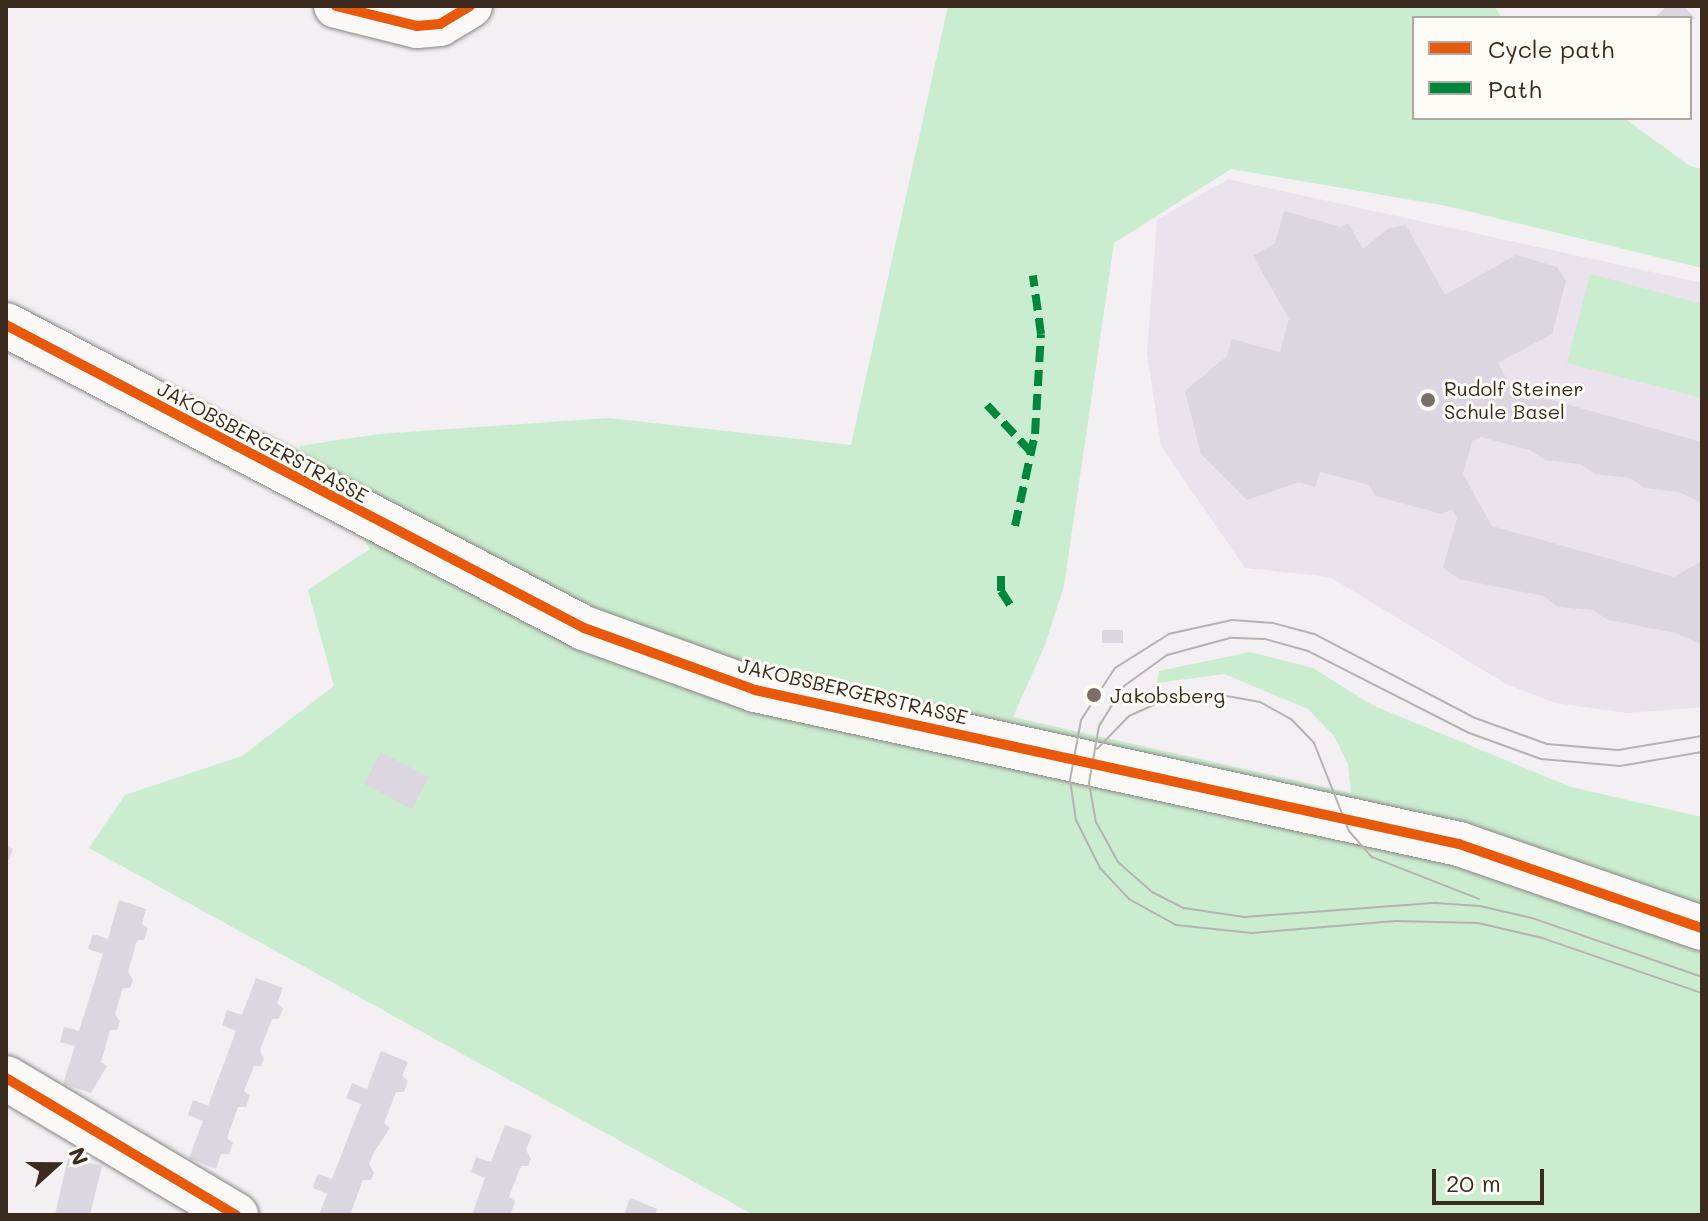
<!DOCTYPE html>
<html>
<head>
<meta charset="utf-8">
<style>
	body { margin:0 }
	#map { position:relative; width:1708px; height:1221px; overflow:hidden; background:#f3eff3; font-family:Mali,sans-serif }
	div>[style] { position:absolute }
	.built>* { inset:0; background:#eae2ed }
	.green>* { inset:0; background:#cbedcf }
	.building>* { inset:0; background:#dcd6e0; transform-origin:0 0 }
	.roads { filter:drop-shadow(0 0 2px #898483) drop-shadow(0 0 2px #898483) }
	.minor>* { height:44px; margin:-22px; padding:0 22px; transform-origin:22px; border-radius:22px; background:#faf9f8 }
	.tram>* { height:2px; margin:-1px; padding:0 1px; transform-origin:1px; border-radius:1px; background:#b5b3b1 }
	.quiet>* { height:8px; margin-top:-4px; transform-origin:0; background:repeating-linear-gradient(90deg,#00873e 0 16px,transparent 0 24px) }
	.cycleway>* { height:10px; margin:-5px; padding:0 5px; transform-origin:5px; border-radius:5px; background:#e8590c }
	.dots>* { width:22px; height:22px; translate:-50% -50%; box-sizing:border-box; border:4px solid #fdfcf7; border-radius:50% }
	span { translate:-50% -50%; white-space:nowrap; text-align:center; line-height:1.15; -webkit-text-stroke:6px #fdfcf7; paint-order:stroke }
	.poi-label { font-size:20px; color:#3b2a1e }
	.left { translate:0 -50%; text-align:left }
	.street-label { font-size:20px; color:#3b2a1e }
	.frame { position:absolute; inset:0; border:8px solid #3b2a1e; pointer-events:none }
	.legend { position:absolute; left:1412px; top:16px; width:280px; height:104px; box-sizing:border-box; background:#fdfcf7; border:2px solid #afa8a0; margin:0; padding:10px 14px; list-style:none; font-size:24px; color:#3b2a1e }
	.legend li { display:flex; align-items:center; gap:16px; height:40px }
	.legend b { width:40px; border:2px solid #afa8a0 }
	.north { position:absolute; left:16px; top:1125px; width:80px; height:80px; -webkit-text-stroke:6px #fdfcf7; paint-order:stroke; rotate:69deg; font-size:22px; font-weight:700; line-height:32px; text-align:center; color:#3b2a1e }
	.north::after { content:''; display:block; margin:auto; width:28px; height:36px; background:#3b2a1e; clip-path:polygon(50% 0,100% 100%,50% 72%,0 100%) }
	.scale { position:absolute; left:1432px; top:1169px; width:112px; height:36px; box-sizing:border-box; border:4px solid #3b2a1e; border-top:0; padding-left:10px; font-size:24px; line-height:28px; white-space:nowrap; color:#3b2a1e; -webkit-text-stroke:6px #fdfcf7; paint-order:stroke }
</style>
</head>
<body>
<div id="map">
	<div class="built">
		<div style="clip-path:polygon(1228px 179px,1702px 283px,1702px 707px,1628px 713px,1555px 703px,1506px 684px,1330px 577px,1245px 568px,1161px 446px,1147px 354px,1157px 220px)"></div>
	</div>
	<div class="green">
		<div style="clip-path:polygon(948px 6px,1494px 6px,1502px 18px,1414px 18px,1414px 118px,1624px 118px,1690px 166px,1702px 169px,1702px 268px,1447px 206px,1231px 169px,1114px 243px,1064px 586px,1045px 645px,1013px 717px,1351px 793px,1348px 764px,1334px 736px,1308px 709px,1224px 674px,1157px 683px,1159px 671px,1250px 652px,1313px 668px,1372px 705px,1571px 787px,1702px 817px,1702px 1215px,754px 1215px,89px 848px,125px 795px,242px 756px,334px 686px,308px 590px,370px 549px,299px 446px,379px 434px,608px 418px,851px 445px)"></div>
		<div style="clip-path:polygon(1590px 274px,1702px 304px,1702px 398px,1567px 363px)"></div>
	</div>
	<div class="building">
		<div style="clip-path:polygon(1667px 6px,1683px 6px,1695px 18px,1690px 22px,1690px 18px,1654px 18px)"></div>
		<div style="clip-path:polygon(1284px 211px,1341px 227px,1348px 223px,1363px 249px,1389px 228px,1406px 225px,1445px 295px,1516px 255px,1557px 267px,1566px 281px,1552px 334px,1498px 363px,1512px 389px,1702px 442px,1702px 503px,1679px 492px,1645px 488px,1630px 478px,1595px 474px,1580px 464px,1545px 460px,1530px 450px,1481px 437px,1472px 441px,1463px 474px,1492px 526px,1674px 577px,1702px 561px,1702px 645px,1676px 633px,1608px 620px,1593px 610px,1558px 607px,1544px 596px,1459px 579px,1443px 568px,1457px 518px,1452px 509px,1442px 514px,1375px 496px,1369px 485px,1320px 472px,1315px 487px,1299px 482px,1247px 500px,1201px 454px,1185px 391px,1227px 356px,1232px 339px,1280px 352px,1289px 319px,1253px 256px,1275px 243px)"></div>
		<div style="left:1102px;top:630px;width:21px;height:13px"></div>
		<div style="left:381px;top:752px;width:54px;height:36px;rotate:28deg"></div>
		<div style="clip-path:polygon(6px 844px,13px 849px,9px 860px,6px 860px)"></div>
		<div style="clip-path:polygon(119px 900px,146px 909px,142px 924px,148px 928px,144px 940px,137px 940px,128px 972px,133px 980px,130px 988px,123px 988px,115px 1014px,120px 1021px,117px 1030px,110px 1030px,101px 1062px,107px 1066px,91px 1093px,63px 1084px,75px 1046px,60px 1042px,64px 1027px,79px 1031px,103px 954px,88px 949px,93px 934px,108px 939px)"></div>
		<div style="clip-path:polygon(256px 978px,283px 988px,277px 1003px,283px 1008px,279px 1019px,272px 1019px,260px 1050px,264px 1059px,261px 1066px,254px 1066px,244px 1091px,250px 1096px,246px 1107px,238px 1107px,227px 1138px,233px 1143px,229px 1154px,221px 1154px,216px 1169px,189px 1158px,203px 1121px,188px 1115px,193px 1100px,208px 1106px,236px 1031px,222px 1025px,227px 1010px,242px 1015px)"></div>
		<div style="clip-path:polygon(381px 1051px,408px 1062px,402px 1076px,408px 1081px,404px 1092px,396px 1092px,384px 1123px,390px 1128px,374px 1152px,369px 1164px,374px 1173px,371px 1180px,363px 1180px,351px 1212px,356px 1215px,319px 1215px,327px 1194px,313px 1188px,315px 1181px,318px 1174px,332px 1179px,361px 1104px,346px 1098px,349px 1091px,352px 1083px,367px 1089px)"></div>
		<div style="clip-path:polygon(505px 1125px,532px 1135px,526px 1150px,531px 1159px,528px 1166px,521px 1166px,509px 1197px,515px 1201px,511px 1213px,472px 1215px,485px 1178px,471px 1172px,476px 1157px,491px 1162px)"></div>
		<div style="clip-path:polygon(68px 1158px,102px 1166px,90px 1215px,55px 1215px)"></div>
		<div style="clip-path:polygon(630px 1198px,657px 1209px,655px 1215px,624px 1215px)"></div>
	</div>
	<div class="roads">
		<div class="minor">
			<div style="left:336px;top:6px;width:83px;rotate:13.9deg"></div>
			<div style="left:417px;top:26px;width:23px;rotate:-5deg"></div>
			<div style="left:440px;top:24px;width:35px;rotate:-31deg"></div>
			<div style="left:6px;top:325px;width:653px;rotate:27.66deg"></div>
			<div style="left:584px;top:628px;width:182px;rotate:19.9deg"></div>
			<div style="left:755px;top:690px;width:721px;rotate:12.34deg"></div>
			<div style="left:1459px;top:844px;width:257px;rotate:19.1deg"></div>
			<div style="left:6px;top:1078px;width:268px;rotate:30.8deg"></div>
		</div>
	</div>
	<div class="tram">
		<div style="left:1702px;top:736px;width:85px;rotate:170.5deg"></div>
		<div style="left:1618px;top:750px;width:71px;rotate:-175.2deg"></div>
		<div style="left:1547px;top:744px;width:77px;rotate:-160.1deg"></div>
		<div style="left:1475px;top:718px;width:182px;rotate:-152.4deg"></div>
		<div style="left:1314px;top:634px;width:42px;rotate:-165deg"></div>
		<div style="left:1273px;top:623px;width:41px;rotate:-175.8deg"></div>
		<div style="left:1232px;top:620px;width:65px;rotate:167.5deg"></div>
		<div style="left:1169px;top:634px;width:64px;rotate:147.8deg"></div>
		<div style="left:1115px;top:668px;width:62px;rotate:123.2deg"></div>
		<div style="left:1081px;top:720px;width:61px;rotate:100.4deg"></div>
		<div style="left:1070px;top:780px;width:40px;rotate:81.5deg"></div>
		<div style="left:1076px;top:820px;width:54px;rotate:63.4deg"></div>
		<div style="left:1100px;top:868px;width:42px;rotate:46.9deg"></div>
		<div style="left:1129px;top:899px;width:54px;rotate:29deg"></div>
		<div style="left:1176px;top:925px;width:76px;rotate:6deg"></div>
		<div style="left:1252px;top:933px;width:144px;rotate:-4.8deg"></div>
		<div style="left:1396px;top:921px;width:82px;rotate:1.4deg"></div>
		<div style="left:1478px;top:923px;width:66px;rotate:13.2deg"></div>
		<div style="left:1542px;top:938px;width:169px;rotate:19deg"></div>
		<div style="left:1097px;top:749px;width:46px;rotate:-45.9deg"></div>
		<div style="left:1129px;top:716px;width:44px;rotate:-24.2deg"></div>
		<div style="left:1169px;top:698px;width:46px;rotate:-5deg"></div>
		<div style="left:1215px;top:694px;width:46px;rotate:10.1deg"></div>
		<div style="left:1260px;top:702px;width:37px;rotate:29deg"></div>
		<div style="left:1292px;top:720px;width:32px;rotate:46deg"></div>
		<div style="left:1314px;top:743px;width:95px;rotate:68.3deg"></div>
		<div style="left:1349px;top:831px;width:35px;rotate:49deg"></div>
		<div style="left:1372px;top:857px;width:115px;rotate:21.4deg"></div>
		<div style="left:1702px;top:752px;width:83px;rotate:170.3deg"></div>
		<div style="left:1620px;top:766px;width:79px;rotate:-174.9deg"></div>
		<div style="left:1541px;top:759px;width:77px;rotate:-160.1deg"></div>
		<div style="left:1469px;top:733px;width:181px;rotate:-153deg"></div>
		<div style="left:1308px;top:651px;width:45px;rotate:-164.4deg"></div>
		<div style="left:1265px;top:639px;width:35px;rotate:-178deg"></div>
		<div style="left:1230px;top:638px;width:65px;rotate:164.9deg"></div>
		<div style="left:1167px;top:655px;width:53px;rotate:144.2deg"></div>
		<div style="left:1124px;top:686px;width:47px;rotate:122deg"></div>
		<div style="left:1099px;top:726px;width:58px;rotate:100deg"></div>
		<div style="left:1089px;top:783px;width:40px;rotate:80deg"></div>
		<div style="left:1096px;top:822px;width:46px;rotate:61.2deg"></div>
		<div style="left:1118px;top:862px;width:45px;rotate:41.4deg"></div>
		<div style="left:1152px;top:892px;width:36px;rotate:27deg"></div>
		<div style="left:1184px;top:908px;width:61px;rotate:8.5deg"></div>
		<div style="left:1244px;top:917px;width:193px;rotate:-4.2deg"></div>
		<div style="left:1436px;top:903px;width:44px;rotate:3.9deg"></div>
		<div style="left:1480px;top:906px;width:53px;rotate:13deg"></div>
		<div style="left:1532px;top:918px;width:180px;rotate:19.1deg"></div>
	</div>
	<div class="quiet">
		<div style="left:987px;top:405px;width:64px;rotate:46.9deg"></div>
		<div style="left:1015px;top:526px;width:94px;rotate:-77.7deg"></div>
		<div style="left:1035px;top:434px;width:100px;rotate:-86.6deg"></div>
		<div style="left:1041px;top:334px;width:59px;rotate:-97.9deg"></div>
		<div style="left:1001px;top:576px;width:15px;rotate:90deg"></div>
		<div style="left:1001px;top:591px;width:17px;rotate:57deg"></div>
	</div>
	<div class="cycleway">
		<div style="left:336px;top:6px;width:83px;rotate:13.9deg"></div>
		<div style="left:417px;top:26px;width:23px;rotate:-5deg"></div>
		<div style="left:440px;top:24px;width:35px;rotate:-31deg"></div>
		<div style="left:6px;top:325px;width:653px;rotate:27.66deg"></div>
		<div style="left:584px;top:628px;width:182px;rotate:19.9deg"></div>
		<div style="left:755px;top:690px;width:721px;rotate:12.34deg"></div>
		<div style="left:1459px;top:844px;width:257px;rotate:19.1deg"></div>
		<div style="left:6px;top:1078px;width:268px;rotate:30.8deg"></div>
	</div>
	<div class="dots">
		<div style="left:1428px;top:400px;background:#7b6f69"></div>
		<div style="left:1094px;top:695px;background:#7b6f69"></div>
	</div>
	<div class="poi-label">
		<span class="left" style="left:1444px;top:400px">Rudolf Steiner<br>Schule Basel</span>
		<span class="left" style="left:1110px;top:695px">Jakobsberg</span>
	</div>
	<div class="street-label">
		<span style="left:263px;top:442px;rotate:28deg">JAKOBSBERGERSTRASSE</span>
		<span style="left:853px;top:691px;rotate:13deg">JAKOBSBERGERSTRASSE</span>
	</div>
	<div class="frame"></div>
	<ul class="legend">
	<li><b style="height:10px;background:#e8590c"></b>Cycle path</li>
	<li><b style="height:10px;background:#00873e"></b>Path</li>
	</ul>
	<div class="north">N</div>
	<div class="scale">20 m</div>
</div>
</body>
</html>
